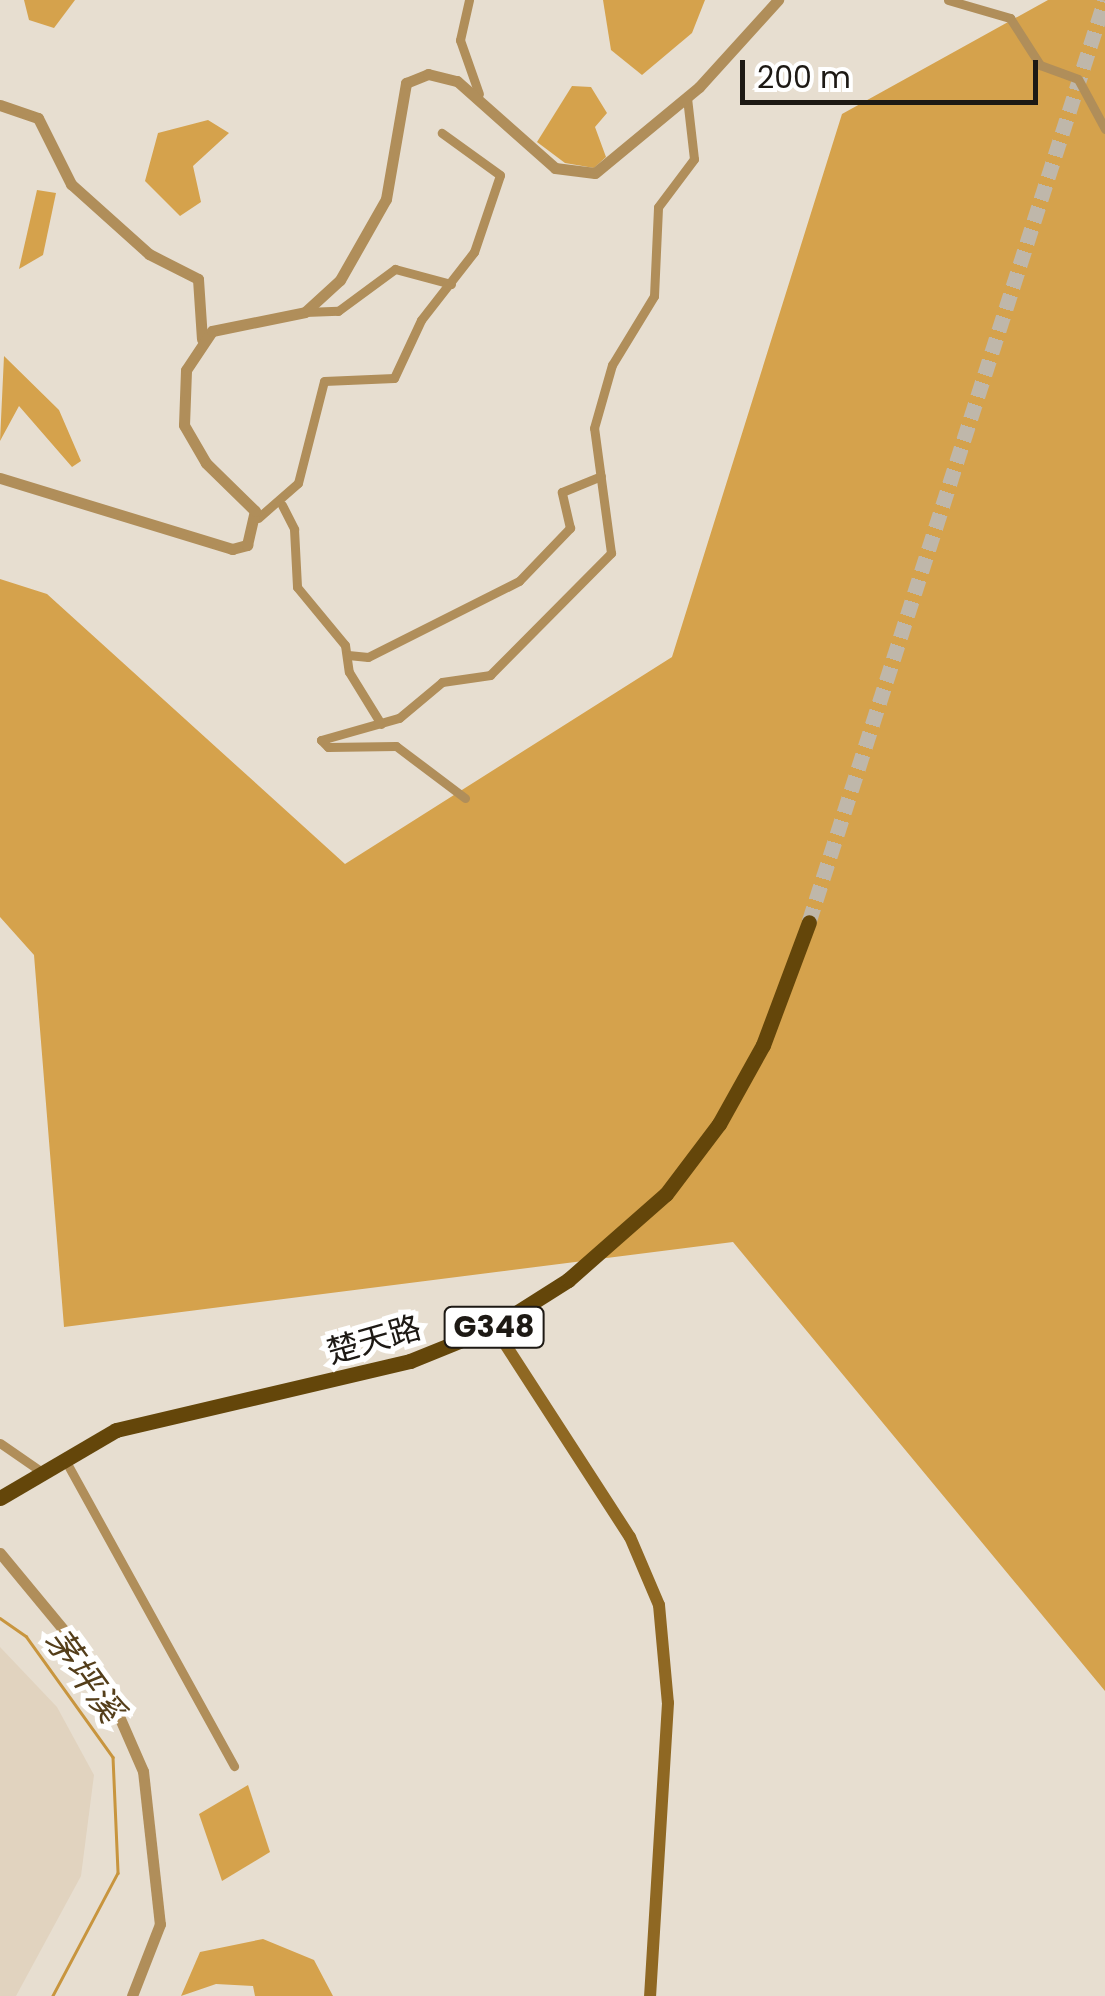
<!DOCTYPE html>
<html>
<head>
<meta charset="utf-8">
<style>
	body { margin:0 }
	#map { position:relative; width:1105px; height:1996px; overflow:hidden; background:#e7ded0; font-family:Poppins,"Noto Sans SC",sans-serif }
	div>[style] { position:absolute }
	.built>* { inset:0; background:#e1d3bf }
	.forest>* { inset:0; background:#d5a24c }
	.stream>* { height:2.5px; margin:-1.25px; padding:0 1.25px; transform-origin:1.25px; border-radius:1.25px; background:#c8953e }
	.trunk-tunnel>* { height:15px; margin-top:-7.5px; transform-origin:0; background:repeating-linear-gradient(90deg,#bfb7aa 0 15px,transparent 0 23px) }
	.minor>* { height:9px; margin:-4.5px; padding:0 4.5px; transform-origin:4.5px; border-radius:4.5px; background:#b08e5a }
	.tertiary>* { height:11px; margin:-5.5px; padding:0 5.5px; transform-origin:5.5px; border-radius:5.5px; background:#b08e5a }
	.secondary>* { height:12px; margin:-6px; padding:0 6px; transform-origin:6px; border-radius:6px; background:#8f6823 }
	.trunk>* { height:15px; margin:-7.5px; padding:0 7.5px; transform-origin:7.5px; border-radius:7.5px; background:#64460a }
	span { translate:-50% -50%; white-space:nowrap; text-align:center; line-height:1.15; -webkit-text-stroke:10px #fff; paint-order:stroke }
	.shield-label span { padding:2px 8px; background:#fff; border:2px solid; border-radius:8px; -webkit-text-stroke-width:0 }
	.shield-label { font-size:30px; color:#1d1914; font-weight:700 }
	.street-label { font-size:32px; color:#1d1914 }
	.water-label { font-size:35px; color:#543e1a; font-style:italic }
	.scale { position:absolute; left:740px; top:60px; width:298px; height:45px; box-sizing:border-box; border:5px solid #1d1914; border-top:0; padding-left:12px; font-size:30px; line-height:35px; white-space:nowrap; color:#1d1914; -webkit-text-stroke:8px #fff; paint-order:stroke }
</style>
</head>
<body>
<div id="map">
	<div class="built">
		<div style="clip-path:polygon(0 1647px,57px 1707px,94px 1775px,81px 1876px,16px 1996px,0 1996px)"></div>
	</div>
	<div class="forest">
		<div style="clip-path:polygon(24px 0,75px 0,54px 28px,29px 20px)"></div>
		<div style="clip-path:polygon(603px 0,705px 0,692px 33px,642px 75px,611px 50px)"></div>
		<div style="clip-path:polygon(1048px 0,1105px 0,1105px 1691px,733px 1242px,64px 1327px,34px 955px,0 917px,0 579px,47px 594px,345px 864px,672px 657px,842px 114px)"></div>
		<div style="clip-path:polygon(572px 86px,591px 87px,607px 113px,595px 127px,606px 157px,594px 168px,565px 163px,537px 142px)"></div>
		<div style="clip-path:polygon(208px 120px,229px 133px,193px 166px,201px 202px,180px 216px,145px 181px,158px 133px)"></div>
		<div style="clip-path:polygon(37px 190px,56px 193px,43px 255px,19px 269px)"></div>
		<div style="clip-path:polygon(4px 356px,59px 410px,81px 461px,72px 467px,19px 406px,0 441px)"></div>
		<div style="clip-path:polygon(248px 1785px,270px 1852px,222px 1881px,199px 1814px)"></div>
		<div style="clip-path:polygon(263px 1939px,314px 1960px,333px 1996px,255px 1996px,253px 1986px,216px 1984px,181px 1996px,200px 1952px)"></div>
	</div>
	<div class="stream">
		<div style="left:0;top:1618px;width:32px;rotate:35deg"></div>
		<div style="left:26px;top:1636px;width:149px;rotate:54.3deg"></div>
		<div style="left:113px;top:1757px;width:116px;rotate:87.5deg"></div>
		<div style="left:118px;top:1873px;width:139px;rotate:117.9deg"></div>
	</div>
	<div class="trunk-tunnel">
		<div style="left:809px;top:922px;width:968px;rotate:-72.2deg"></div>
	</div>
	<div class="minor">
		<div style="left:469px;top:0;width:41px;rotate:102.7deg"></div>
		<div style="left:460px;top:40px;width:57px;rotate:70.6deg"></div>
		<div style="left:948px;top:0;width:65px;rotate:16.2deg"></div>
		<div style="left:1010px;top:18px;width:56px;rotate:57.4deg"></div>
		<div style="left:1040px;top:65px;width:40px;rotate:20.2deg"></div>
		<div style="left:1078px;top:79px;width:57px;rotate:61.6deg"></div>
		<div style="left:305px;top:312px;width:33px;rotate:-2deg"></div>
		<div style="left:338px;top:311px;width:71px;rotate:-36.4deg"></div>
		<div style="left:395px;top:269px;width:58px;rotate:15deg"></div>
		<div style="left:282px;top:505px;width:27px;rotate:63deg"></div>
		<div style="left:294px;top:529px;width:58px;rotate:87deg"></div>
		<div style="left:297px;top:587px;width:75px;rotate:50.4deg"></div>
		<div style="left:345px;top:645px;width:27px;rotate:82deg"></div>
		<div style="left:349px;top:672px;width:61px;rotate:58.4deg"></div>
		<div style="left:258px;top:518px;width:53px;rotate:-41.2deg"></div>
		<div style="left:298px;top:483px;width:105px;rotate:-75.7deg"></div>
		<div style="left:324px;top:381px;width:70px;rotate:-2.5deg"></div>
		<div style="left:394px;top:378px;width:64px;rotate:-65deg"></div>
		<div style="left:421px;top:320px;width:86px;rotate:-52.1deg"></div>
		<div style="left:474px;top:252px;width:81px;rotate:-71.3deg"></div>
		<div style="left:500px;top:175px;width:72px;rotate:-144.1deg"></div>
		<div style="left:348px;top:655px;width:20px;rotate:6deg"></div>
		<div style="left:368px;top:657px;width:169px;rotate:-26.7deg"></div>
		<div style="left:519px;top:581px;width:74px;rotate:-46.1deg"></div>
		<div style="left:570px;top:528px;width:37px;rotate:-103deg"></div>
		<div style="left:562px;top:492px;width:42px;rotate:-22.3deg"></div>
		<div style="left:465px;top:798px;width:86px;rotate:-143deg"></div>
		<div style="left:396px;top:746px;width:68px;rotate:179.2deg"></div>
		<div style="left:328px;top:747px;width:10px;rotate:-135deg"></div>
		<div style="left:321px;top:740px;width:81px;rotate:-15.8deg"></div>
		<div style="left:399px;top:718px;width:56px;rotate:-39.9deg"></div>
		<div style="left:442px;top:682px;width:49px;rotate:-8.3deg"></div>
		<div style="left:490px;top:675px;width:172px;rotate:-45.2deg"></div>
		<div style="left:611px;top:553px;width:126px;rotate:-97.7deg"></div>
		<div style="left:594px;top:428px;width:66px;rotate:-74.1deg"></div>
		<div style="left:612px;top:365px;width:81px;rotate:-58.7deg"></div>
		<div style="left:654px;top:296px;width:89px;rotate:-87.4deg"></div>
		<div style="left:658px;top:207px;width:60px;rotate:-53.1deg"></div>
		<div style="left:694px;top:159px;width:61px;rotate:-96.5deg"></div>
		<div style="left:0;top:1443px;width:47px;rotate:34.7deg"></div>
		<div style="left:64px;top:1458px;width:352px;rotate:61.1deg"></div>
	</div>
	<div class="tertiary">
		<div style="left:0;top:105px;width:40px;rotate:18.9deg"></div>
		<div style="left:38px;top:118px;width:74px;rotate:63.4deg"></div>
		<div style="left:71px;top:184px;width:105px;rotate:41.9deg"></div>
		<div style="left:149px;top:254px;width:55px;rotate:27deg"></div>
		<div style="left:198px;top:279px;width:60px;rotate:86.2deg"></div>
		<div style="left:0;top:478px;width:243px;rotate:17deg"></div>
		<div style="left:232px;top:549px;width:16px;rotate:-15deg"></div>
		<div style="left:247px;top:545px;width:35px;rotate:-77deg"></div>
		<div style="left:255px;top:511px;width:69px;rotate:-135.6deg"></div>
		<div style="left:206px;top:463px;width:44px;rotate:-120.1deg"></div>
		<div style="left:184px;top:425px;width:55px;rotate:-87.9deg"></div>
		<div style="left:186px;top:370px;width:47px;rotate:-56.3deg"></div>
		<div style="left:212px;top:331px;width:95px;rotate:-11.5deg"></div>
		<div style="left:305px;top:312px;width:47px;rotate:-42.4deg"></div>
		<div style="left:340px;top:280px;width:93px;rotate:-60.4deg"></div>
		<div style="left:386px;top:199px;width:118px;rotate:-80.2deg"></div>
		<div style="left:406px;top:83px;width:24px;rotate:-22deg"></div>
		<div style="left:428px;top:74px;width:30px;rotate:14deg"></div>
		<div style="left:457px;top:81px;width:131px;rotate:41.6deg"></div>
		<div style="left:555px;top:168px;width:40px;rotate:7.1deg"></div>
		<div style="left:595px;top:173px;width:135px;rotate:-39.6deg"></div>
		<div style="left:699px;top:87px;width:118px;rotate:-47.8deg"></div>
		<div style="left:0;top:1553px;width:158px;rotate:50.4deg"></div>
		<div style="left:101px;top:1675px;width:105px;rotate:66.4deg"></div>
		<div style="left:143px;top:1771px;width:154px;rotate:83.7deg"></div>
		<div style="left:160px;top:1924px;width:77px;rotate:111.3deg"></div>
	</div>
	<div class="secondary">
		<div style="left:494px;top:1327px;width:250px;rotate:57.1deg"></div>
		<div style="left:630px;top:1537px;width:74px;rotate:66.9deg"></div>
		<div style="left:659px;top:1605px;width:98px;rotate:84.8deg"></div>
		<div style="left:668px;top:1703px;width:294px;rotate:93.5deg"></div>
	</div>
	<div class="trunk">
		<div style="left:0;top:1498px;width:134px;rotate:-30.4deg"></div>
		<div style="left:116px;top:1430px;width:302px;rotate:-13.2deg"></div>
		<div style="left:410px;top:1361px;width:91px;rotate:-22deg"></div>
		<div style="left:494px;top:1327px;width:88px;rotate:-32.4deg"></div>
		<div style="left:568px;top:1280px;width:130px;rotate:-41.3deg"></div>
		<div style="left:666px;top:1194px;width:88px;rotate:-52.9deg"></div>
		<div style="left:719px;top:1124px;width:90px;rotate:-60.9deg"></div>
		<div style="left:763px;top:1045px;width:131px;rotate:-69.5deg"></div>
	</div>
	<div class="shield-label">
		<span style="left:494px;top:1327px">G348</span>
	</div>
	<div class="street-label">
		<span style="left:374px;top:1340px;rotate:-16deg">楚天路</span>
	</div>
	<div class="water-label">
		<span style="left:84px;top:1675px;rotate:54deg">茅坪溪</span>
	</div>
	<div class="scale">200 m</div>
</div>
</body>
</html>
